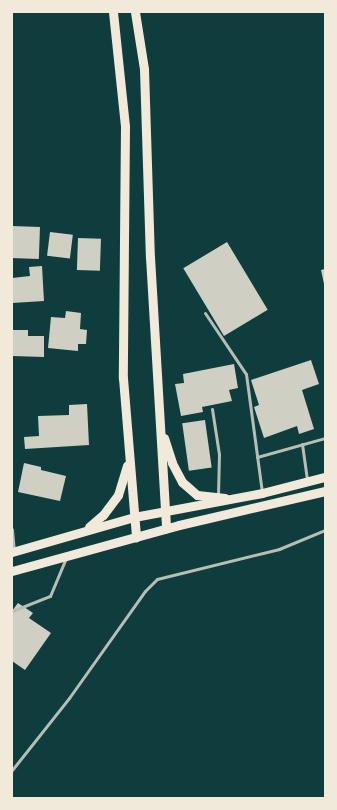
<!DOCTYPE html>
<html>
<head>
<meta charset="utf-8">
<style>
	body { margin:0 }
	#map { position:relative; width:337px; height:810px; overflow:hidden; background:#0f3d3e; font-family:"Fira Sans",sans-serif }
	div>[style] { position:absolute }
	.building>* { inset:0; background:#cfcfc3; transform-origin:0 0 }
	.service>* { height:3px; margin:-1.5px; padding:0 1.5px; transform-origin:1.5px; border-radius:1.5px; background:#b8beb3 }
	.minor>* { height:4px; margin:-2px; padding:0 2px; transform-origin:2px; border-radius:2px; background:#b8beb3 }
	.primary>* { height:9px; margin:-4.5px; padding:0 4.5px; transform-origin:4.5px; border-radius:4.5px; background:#f1e9da }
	span { translate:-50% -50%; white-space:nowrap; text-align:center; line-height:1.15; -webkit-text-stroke:3px #f1e9da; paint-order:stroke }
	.frame { position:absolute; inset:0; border:13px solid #f1e9da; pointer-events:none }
</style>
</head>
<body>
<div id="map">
	<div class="building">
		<div style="left:12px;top:226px;width:28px;height:32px;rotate:2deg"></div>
		<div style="left:50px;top:232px;width:23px;height:24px;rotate:7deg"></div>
		<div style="left:78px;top:238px;width:23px;height:32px;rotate:2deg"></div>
		<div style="left:227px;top:242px;width:79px;height:51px;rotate:59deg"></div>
		<div style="clip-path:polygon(42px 266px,44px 301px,12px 303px,12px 278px,30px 276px,29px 267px)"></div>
		<div style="clip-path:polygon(325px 269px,325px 284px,324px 284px,321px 270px)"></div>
		<div style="clip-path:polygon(66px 311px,81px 313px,80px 329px,87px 330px,86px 344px,78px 344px,78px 351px,48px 348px,51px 317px,65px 318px)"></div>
		<div style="clip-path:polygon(12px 330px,28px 330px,28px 336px,44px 336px,44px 357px,12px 356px)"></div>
		<div style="clip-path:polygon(311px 360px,319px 384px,302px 390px,314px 429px,299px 434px,297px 426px,264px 438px,254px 407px,259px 405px,251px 380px)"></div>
		<div style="clip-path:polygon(234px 364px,238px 388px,229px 390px,232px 401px,202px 407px,203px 412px,181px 416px,175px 384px,184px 383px,183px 374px)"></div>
		<div style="clip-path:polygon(87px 404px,89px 445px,25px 449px,24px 437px,39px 436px,38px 416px,69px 415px,69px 405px)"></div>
		<div style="left:205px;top:420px;width:48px;height:23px;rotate:82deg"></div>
		<div style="clip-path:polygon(24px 463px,41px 467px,41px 470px,66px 476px,60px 501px,18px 492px)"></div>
		<div style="clip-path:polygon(18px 603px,33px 613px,29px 618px,51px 633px,25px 670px,12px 661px,12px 611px)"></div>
	</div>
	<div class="service">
		<div style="left:205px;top:313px;width:73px;rotate:56.1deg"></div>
		<div style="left:246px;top:374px;width:119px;rotate:82.3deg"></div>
		<div style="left:212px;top:409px;width:46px;rotate:81.2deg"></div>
		<div style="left:219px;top:454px;width:41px;rotate:91.4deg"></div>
		<div style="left:302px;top:444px;width:35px;rotate:82deg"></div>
		<div style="left:257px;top:457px;width:71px;rotate:-15.6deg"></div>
		<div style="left:12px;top:611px;width:41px;rotate:-21.5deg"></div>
		<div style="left:50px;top:596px;width:41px;rotate:-67.2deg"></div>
		<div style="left:12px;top:770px;width:92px;rotate:-51.6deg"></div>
		<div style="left:69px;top:698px;width:131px;rotate:-54.6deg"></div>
		<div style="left:145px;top:591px;width:17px;rotate:-45deg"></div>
		<div style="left:157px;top:579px;width:126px;rotate:-13.8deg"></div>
		<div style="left:279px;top:549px;width:50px;rotate:-22.4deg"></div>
	</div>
	<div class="minor">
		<div style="left:12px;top:530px;width:21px;rotate:85deg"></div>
	</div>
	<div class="primary">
		<div style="left:113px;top:12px;width:115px;rotate:84deg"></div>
		<div style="left:125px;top:126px;width:252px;rotate:90.5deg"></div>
		<div style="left:123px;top:378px;width:160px;rotate:85.3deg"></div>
		<div style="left:135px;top:12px;width:58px;rotate:81deg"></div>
		<div style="left:144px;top:69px;width:188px;rotate:88.2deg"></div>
		<div style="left:150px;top:257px;width:272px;rotate:86.6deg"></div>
		<div style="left:164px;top:438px;width:26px;rotate:72deg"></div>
		<div style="left:172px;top:463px;width:21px;rotate:62deg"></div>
		<div style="left:182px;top:482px;width:20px;rotate:41deg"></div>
		<div style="left:197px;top:495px;width:28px;rotate:6deg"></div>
		<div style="left:89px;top:527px;width:18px;rotate:-41deg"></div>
		<div style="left:103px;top:515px;width:25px;rotate:-53deg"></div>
		<div style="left:118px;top:495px;width:31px;rotate:-73deg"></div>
		<div style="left:12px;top:552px;width:127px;rotate:-16deg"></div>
		<div style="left:134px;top:517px;width:130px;rotate:-10.6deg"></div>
		<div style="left:262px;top:493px;width:65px;rotate:-14.3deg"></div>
		<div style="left:12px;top:571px;width:173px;rotate:-15.4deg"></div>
		<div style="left:179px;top:525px;width:150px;rotate:-13.1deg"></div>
	</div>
	<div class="frame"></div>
</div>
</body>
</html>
